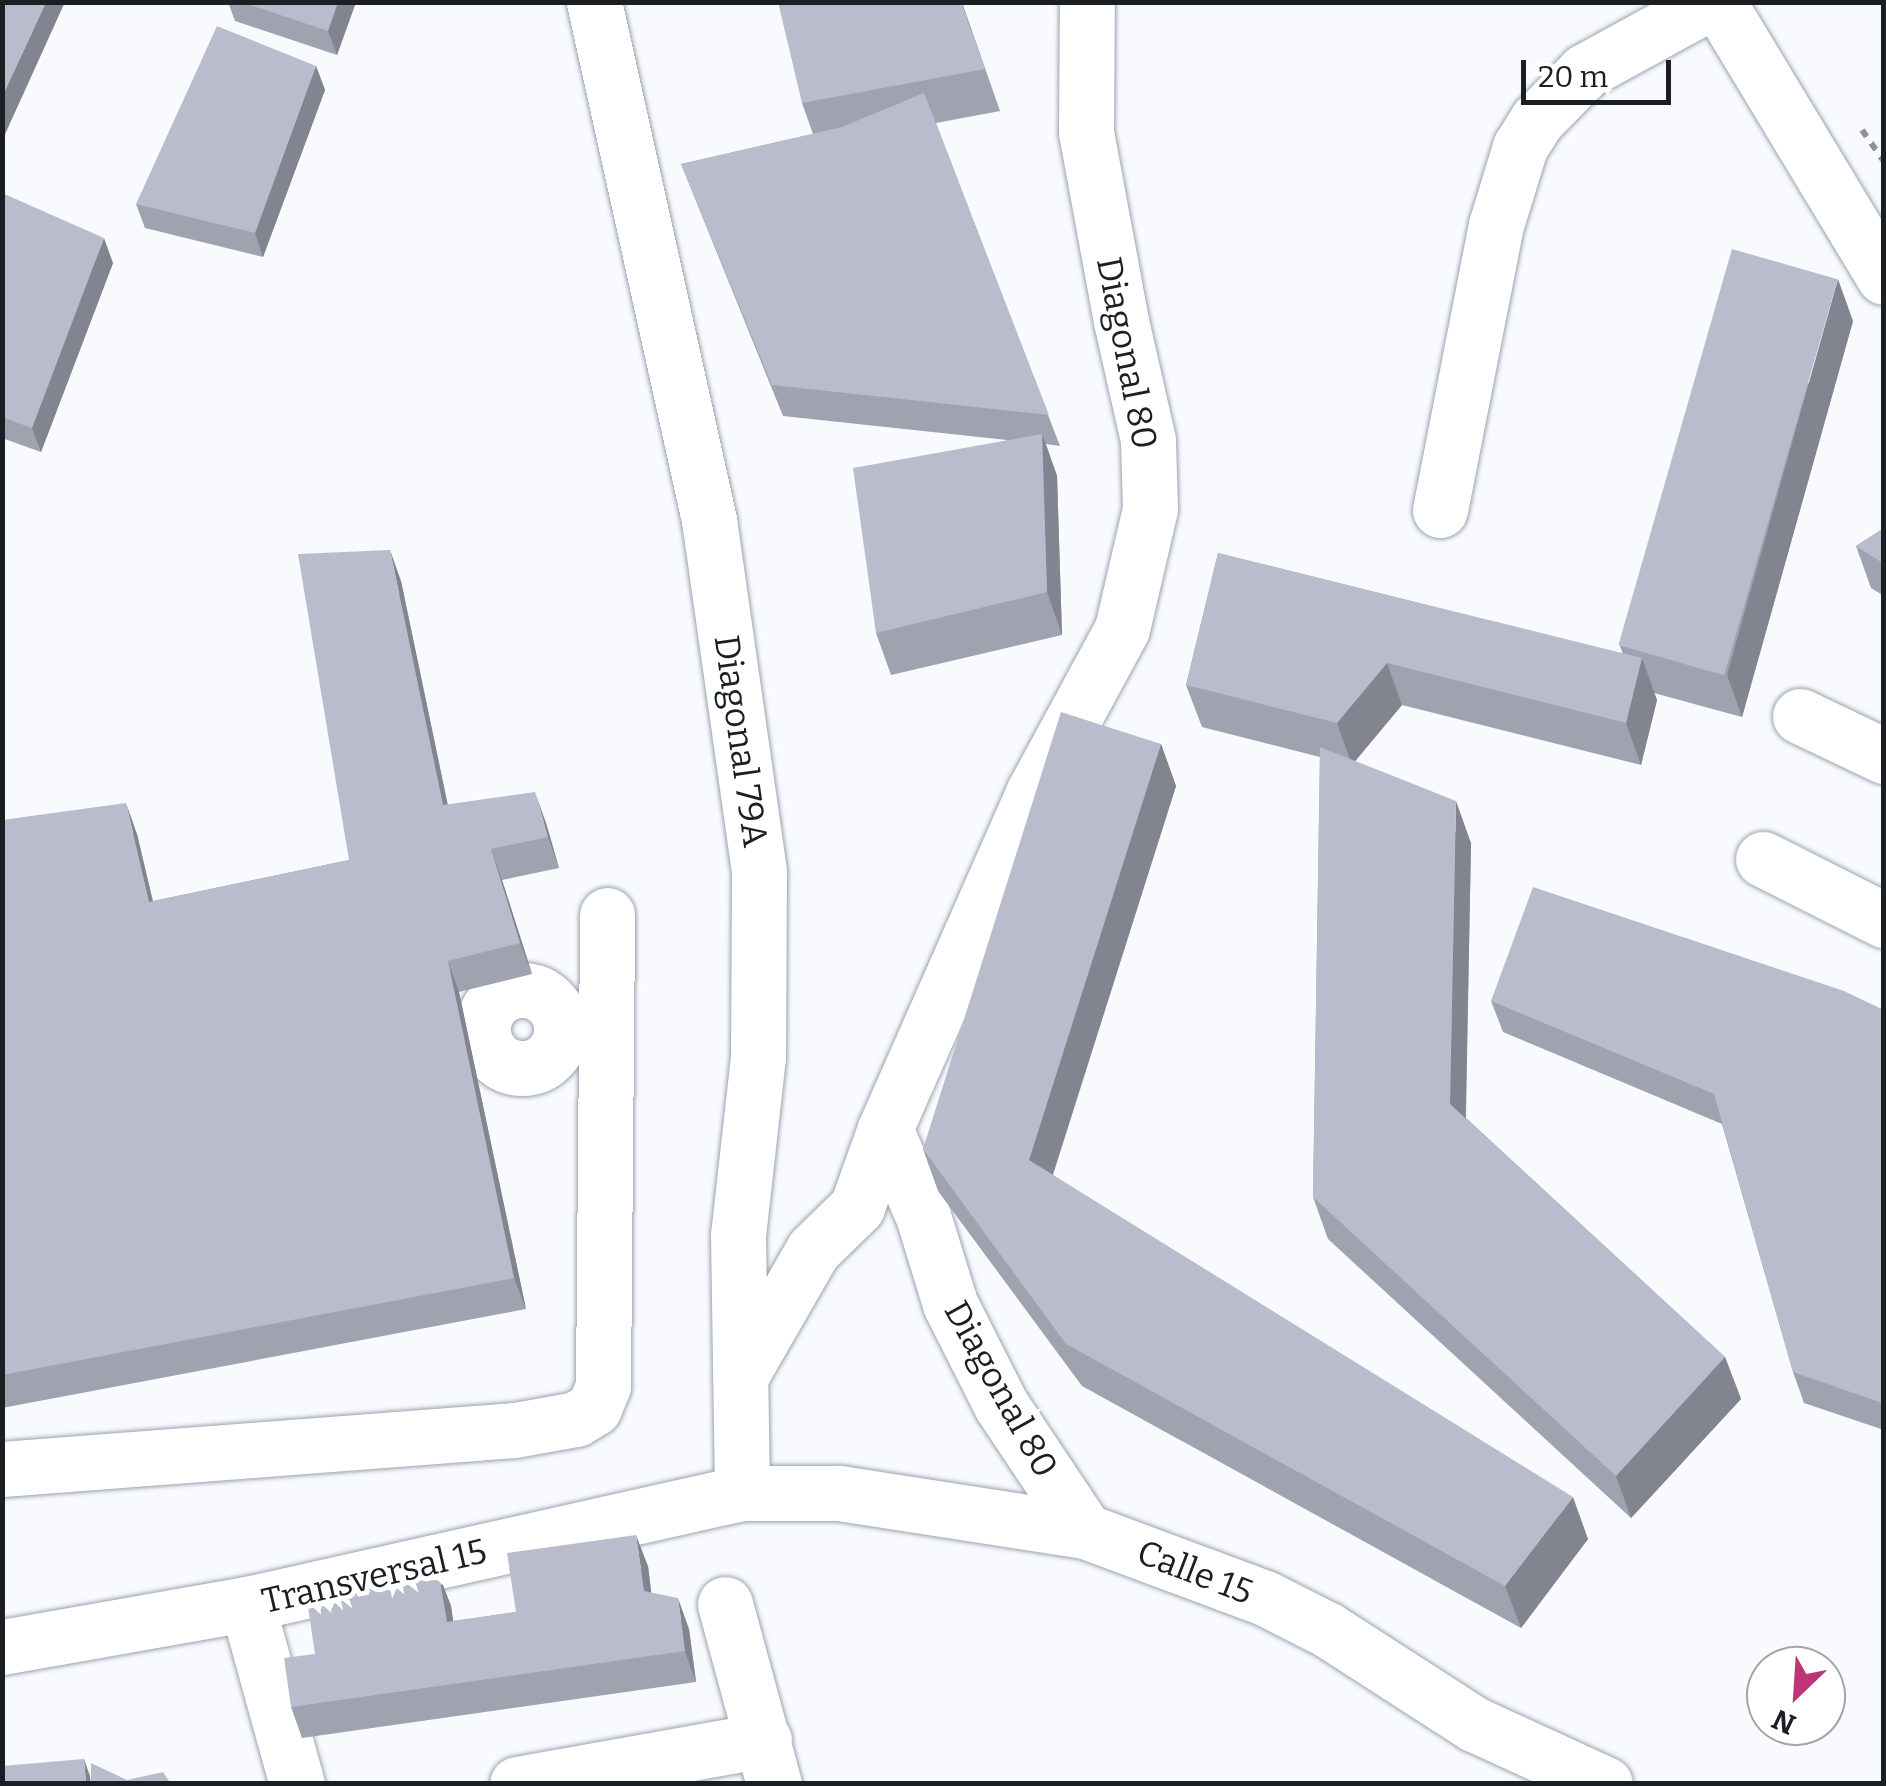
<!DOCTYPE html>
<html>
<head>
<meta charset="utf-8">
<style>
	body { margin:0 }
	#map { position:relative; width:1886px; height:1786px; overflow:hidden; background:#f8fafd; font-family:Bitter,serif }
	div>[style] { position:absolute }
	.path>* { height:6px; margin-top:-3px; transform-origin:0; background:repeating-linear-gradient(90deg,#909397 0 8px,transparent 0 16px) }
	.roads { filter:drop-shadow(0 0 2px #99a3b0) drop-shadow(0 0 2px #99a3b0) }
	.minor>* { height:55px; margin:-27.5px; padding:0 27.5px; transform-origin:27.5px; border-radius:27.5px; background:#fff }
	.minor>.ring { margin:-27.5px; padding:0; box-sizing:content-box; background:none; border:55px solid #fff; border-radius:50% }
	.wall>* { inset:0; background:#9fa2af }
	.shaded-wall>* { inset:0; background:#82848f }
	.building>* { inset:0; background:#b9bccc; transform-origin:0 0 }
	span { translate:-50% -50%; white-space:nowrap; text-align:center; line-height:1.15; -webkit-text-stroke:10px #fff; paint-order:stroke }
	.street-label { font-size:35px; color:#1b1e23 }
	.frame { position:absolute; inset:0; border:5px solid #1b1e23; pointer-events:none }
	.north { position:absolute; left:1746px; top:1646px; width:100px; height:100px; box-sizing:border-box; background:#fff; border:2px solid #a4a5a7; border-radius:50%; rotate:205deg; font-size:28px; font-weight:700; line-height:40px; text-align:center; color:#1b1e23 }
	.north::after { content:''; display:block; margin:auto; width:35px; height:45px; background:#bc3677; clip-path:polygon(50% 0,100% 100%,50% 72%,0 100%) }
	.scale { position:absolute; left:1521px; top:60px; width:150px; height:45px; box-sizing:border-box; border:5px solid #1b1e23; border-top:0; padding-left:12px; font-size:30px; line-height:35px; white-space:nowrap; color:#1b1e23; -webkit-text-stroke:8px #fff; paint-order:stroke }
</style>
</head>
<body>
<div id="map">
	<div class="path">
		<div style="left:1862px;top:130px;width:39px;rotate:55deg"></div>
	</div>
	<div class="roads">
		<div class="minor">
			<div style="left:594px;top:2px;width:531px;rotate:77.48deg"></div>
			<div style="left:709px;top:520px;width:357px;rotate:81.9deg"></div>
			<div style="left:759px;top:873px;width:184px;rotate:90.3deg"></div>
			<div style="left:758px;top:1057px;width:179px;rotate:96.4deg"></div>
			<div style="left:738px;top:1235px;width:258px;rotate:89.1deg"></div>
			<div style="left:1718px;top:2px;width:321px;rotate:58.9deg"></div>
			<div style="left:1440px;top:510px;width:290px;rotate:-78.9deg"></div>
			<div style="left:1496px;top:225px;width:82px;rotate:-72.9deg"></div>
			<div style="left:1520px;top:147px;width:31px;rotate:-58deg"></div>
			<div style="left:1536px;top:121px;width:70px;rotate:-45.6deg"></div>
			<div style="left:1585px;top:71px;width:144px;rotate:-28.7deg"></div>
			<div style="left:1800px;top:716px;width:93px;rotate:25.5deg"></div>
			<div style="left:1763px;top:859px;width:136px;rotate:26.8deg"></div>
			<div class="ring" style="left:483px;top:990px;width:23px;height:23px"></div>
			<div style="left:885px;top:1129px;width:95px;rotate:66.4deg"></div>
			<div style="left:923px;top:1216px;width:92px;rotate:72.9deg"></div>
			<div style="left:950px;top:1304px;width:113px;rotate:63.2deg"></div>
			<div style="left:1001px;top:1405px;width:151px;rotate:56.3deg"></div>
			<div style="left:740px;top:1377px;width:146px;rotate:-60.1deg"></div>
			<div style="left:813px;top:1250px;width:62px;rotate:-44.3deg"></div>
			<div style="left:857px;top:1207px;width:83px;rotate:-70.3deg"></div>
			<div style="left:885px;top:1129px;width:367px;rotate:-66.2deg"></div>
			<div style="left:1033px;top:793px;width:187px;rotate:-61.5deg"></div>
			<div style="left:1122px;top:629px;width:123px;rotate:-76.9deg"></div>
			<div style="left:1150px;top:509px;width:69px;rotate:-91.7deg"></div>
			<div style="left:1148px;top:440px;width:122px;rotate:-102.8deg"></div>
			<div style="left:1121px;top:321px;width:192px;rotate:-100.5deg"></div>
			<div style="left:1086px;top:132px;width:130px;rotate:-89.6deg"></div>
			<div style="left:2px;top:1469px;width:514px;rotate:-4.35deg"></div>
			<div style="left:515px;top:1430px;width:62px;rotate:-10.2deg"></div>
			<div style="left:576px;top:1419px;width:21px;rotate:-31deg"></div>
			<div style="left:594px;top:1408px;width:24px;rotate:-68deg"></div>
			<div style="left:603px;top:1386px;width:471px;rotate:-89.5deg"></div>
			<div style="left:247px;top:1604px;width:187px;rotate:74.5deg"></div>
			<div style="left:725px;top:1604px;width:187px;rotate:74.8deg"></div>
			<div style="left:2px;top:1647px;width:249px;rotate:-10deg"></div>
			<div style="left:247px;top:1604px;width:507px;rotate:-12.64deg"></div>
			<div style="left:742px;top:1493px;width:97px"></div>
			<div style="left:839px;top:1493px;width:249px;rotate:8.8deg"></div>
			<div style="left:1085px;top:1531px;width:192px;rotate:20.4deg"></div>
			<div style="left:1265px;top:1598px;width:71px;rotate:26.9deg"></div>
			<div style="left:1328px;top:1630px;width:174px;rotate:32.8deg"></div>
			<div style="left:1474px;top:1724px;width:144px;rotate:24.6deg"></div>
			<div style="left:517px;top:1784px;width:251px;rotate:-10.1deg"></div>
		</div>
	</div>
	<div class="wall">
		<div style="clip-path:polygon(228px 2px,356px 2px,337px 55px,235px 21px)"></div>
		<div style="clip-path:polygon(962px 2px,1000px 111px,936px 123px,1060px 446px,1046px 444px,1057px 476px,1062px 635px,891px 675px,876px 633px,1007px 440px,783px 416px,681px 164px,813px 134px,802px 103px)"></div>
		<div style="clip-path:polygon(316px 66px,325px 90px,263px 257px,145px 228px,136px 204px)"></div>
		<div style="clip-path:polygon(2px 193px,113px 263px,41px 452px,2px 438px)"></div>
		<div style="clip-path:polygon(1853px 321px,1742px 717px,1654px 693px,1657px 700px,1641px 765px,1402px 705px,1355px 761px,1471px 843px,1466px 1118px,1725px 1357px,1741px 1399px,1631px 1518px,1328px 1239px,1313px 1197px,1320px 757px,1202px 727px,1186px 685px,1218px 553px,1623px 654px,1620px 646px)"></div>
		<div style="clip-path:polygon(1884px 528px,1884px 596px,1871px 588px,1856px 546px)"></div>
		<div style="clip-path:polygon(401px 581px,448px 805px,546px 823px,559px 868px,502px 880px,532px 974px,459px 992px,526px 1309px,2px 1408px,2px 820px,137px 834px,153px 901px,349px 860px)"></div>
		<div style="clip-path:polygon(1161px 744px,1176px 786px,1053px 1175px,1588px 1539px,1521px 1628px,1082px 1386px,938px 1191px,923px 1149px)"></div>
		<div style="clip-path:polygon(1491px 1001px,1884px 1010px,1884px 1430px,1804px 1403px,1793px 1372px,1722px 1124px,1503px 1032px)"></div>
		<div style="clip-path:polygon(648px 1566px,651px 1593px,689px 1629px,696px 1682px,302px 1738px,291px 1707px,315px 1654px,439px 1575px,451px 1606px,453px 1621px,516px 1612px)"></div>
	</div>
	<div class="shaded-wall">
		<div style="clip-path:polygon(46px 2px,65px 2px,2px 141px,2px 97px)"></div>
		<div style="clip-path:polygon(338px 2px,356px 2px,337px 55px,328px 31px)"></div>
		<div style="clip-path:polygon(316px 66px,325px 90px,263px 257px,255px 233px)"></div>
		<div style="clip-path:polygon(104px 238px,113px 263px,41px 452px,32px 428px)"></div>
		<div style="clip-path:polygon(1838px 279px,1853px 321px,1742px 717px,1727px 675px)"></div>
		<div style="clip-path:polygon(1042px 434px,1057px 476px,1062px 635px,1047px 592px)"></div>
		<div style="clip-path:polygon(390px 550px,401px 581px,454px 836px,443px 805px)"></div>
		<div style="clip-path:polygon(1642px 658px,1657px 700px,1641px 765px,1626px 723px)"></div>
		<div style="clip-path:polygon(1387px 663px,1402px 705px,1352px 765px,1337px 723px)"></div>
		<div style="clip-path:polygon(1161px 744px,1176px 786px,1044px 1202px,1029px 1160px)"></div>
		<div style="clip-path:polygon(535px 792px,546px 823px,559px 868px,548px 837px)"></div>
		<div style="clip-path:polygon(1456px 801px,1471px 843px,1465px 1146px,1450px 1104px)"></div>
		<div style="clip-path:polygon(126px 803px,137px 834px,160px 933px,149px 902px)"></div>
		<div style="clip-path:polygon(491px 849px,502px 880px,532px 974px,520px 943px)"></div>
		<div style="clip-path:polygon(448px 961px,459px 992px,526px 1309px,514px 1278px)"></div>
		<div style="clip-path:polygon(1725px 1357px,1741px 1399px,1631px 1518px,1616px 1476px)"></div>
		<div style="clip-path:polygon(1573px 1497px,1588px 1539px,1521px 1628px,1505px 1586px)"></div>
		<div style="clip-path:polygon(636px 1535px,648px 1566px,655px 1622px,644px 1591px)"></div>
		<div style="clip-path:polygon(439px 1575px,451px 1606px,458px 1653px,447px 1622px)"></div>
		<div style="clip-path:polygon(678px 1598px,689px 1629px,696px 1682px,685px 1651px)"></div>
		<div style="clip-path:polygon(84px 1759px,90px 1776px,91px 1784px,86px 1784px)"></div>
	</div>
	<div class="building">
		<div style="clip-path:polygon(2px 2px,46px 2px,2px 97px)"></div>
		<div style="clip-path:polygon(241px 2px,338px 2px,328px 31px)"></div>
		<div style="clip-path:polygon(778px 2px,961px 2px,985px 69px,802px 103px)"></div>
		<div style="clip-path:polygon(217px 26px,316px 66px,255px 233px,136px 204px)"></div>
		<div style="clip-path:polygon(924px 93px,1049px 415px,772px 385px,681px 164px,842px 127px)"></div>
		<div style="clip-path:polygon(2px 193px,104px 238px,32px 428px,2px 417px)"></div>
		<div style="left:1732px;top:249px;width:110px;height:412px;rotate:16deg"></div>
		<div style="clip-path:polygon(1042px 434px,1047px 592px,876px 633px,853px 468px)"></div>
		<div style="clip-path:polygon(1884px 528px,1884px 564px,1856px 546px)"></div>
		<div style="clip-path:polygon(390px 550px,443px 805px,535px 792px,548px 837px,491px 849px,520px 943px,448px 961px,514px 1278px,2px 1375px,2px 820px,126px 803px,149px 902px,349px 860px,298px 554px)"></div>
		<div style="clip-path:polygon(1218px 553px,1642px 658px,1626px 723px,1387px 663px,1337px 723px,1186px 685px)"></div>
		<div style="clip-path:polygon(1061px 712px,1161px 744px,1029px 1160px,1573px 1497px,1505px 1586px,1066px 1344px,923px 1149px)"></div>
		<div style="clip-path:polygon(1320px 747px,1456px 801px,1450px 1104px,1725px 1357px,1616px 1476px,1313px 1197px)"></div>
		<div style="clip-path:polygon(1533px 887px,1844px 991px,1884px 1010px,1884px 1396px,1882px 1403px,1793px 1372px,1714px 1094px,1491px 1001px)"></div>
		<div style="clip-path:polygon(636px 1535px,644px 1591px,678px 1598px,685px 1651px,291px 1707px,284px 1658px,315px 1654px,306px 1593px,439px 1575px,447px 1622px,516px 1612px,507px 1553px)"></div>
		<div style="clip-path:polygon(84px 1759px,86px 1784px,2px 1784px,2px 1766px)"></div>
		<div style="clip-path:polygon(91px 1763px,127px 1780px,163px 1772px,171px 1784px,91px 1784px)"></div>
	</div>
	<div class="street-label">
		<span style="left:1127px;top:353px;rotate:79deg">Diagonal 80</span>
		<span style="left:741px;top:741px;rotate:82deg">Diagonal 79A</span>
		<span style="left:1001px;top:1389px;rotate:61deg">Diagonal 80</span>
		<span style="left:1195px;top:1572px;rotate:21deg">Calle 15</span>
		<span style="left:374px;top:1576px;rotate:-13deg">Transversal 15</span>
	</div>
	<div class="frame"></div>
	<div class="north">N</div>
	<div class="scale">20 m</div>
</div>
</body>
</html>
